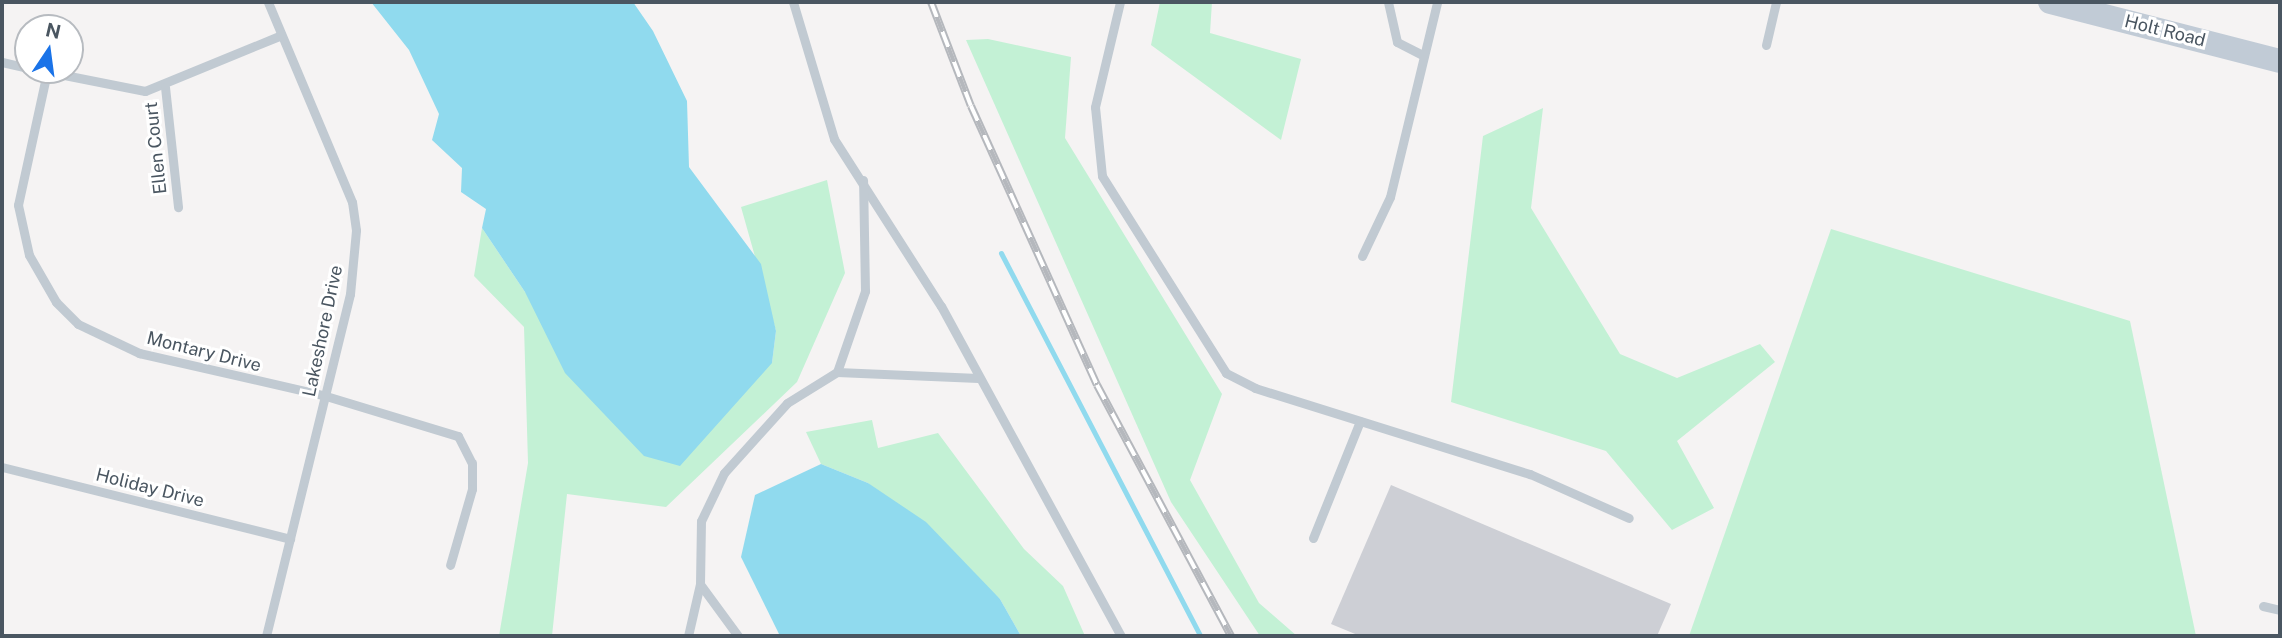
<!DOCTYPE html>
<html>
<head>
<meta charset="utf-8">
<style>
	body { margin:0 }
	#map { position:relative; width:2282px; height:638px; overflow:hidden; background:#f5f3f3; font-family:"Public Sans",sans-serif }
	div>[style] { position:absolute }
	.green>* { inset:0; background:#c3f1d5 }
	.water>* { inset:0; background:#90daee }
	.stream>* { height:5px; margin:-2.5px; padding:0 2.5px; transform-origin:2.5px; border-radius:2.5px; background:#90daee }
	.building>* { inset:0; background:#cdcfd5 }
	.lane>* { height:9px; margin:-4.5px; padding:0 4.5px; transform-origin:4.5px; border-radius:4.5px; background:#c1cad2 }
	.secondary>* { height:24px; margin:-12px; padding:0 12px; transform-origin:12px; border-radius:12px; background:#c1cbd6 }
	.rail>* { height:8px; margin-top:-4px; transform-origin:0; background:repeating-linear-gradient(90deg,#fff 0 16px,#b5b8bd 0 32px); box-sizing:border-box; border-block:2px solid #b5b8bd }
	span { translate:-50% -50%; white-space:nowrap; text-align:center; line-height:1.15; -webkit-text-stroke:6px #fff; paint-order:stroke }
	.street-label { font-size:18px; color:#4a5661 }
	.frame { position:absolute; inset:0; border:4px solid #4a5661; pointer-events:none }
	.north { position:absolute; left:14px; top:14px; width:70px; height:70px; box-sizing:border-box; background:#fff; border:2px solid #b7bbc0; border-radius:50%; rotate:13deg; font-size:19px; font-weight:700; line-height:28px; text-align:center; color:#4a5661 }
	.north::after { content:''; display:block; margin:auto; width:24px; height:32px; background:#1a73e8; clip-path:polygon(50% 0,100% 100%,50% 72%,0 100%) }
</style>
</head>
<body>
<div id="map">
	<div class="green">
		<div style="clip-path:polygon(1160px 2px,1212px 2px,1210px 33px,1301px 59px,1281px 140px,1151px 45px)"></div>
		<div style="clip-path:polygon(988px 39px,1071px 57px,1065px 138px,1222px 394px,1190px 480px,1259px 603px,1297px 636px,1260px 636px,1171px 502px,966px 40px)"></div>
		<div style="clip-path:polygon(1543px 108px,1531px 208px,1620px 354px,1677px 378px,1760px 344px,1775px 362px,1677px 441px,1714px 508px,1672px 530px,1606px 451px,1451px 402px,1483px 136px)"></div>
		<div style="clip-path:polygon(827px 180px,845px 273px,797px 382px,666px 507px,567px 494px,552px 636px,499px 636px,528px 463px,524px 327px,474px 276px,482px 228px,525px 292px,772px 363px,776px 331px,741px 207px)"></div>
		<div style="clip-path:polygon(1831px 229px,2130px 321px,2196px 636px,1689px 636px)"></div>
		<div style="clip-path:polygon(872px 420px,878px 448px,938px 433px,1024px 549px,1063px 586px,1085px 636px,1021px 636px,1000px 599px,868px 483px,821px 464px,806px 432px)"></div>
	</div>
	<div class="water">
		<div style="clip-path:polygon(371px 2px,633px 2px,653px 31px,687px 101px,689px 167px,761px 264px,776px 331px,772px 363px,680px 466px,644px 456px,565px 373px,525px 292px,482px 228px,486px 209px,461px 192px,462px 168px,432px 140px,439px 114px,409px 50px)"></div>
		<div style="clip-path:polygon(821px 464px,868px 483px,926px 522px,1000px 599px,1021px 636px,780px 636px,741px 557px,755px 495px)"></div>
	</div>
	<div class="stream">
		<div style="left:1001px;top:253px;width:432px;rotate:62.5deg"></div>
	</div>
	<div class="building">
		<div style="clip-path:polygon(1391px 485px,1671px 604px,1657px 636px,1360px 636px,1331px 624px)"></div>
	</div>
	<div class="lane">
		<div style="left:793px;top:2px;width:143px;rotate:73.3deg"></div>
		<div style="left:834px;top:139px;width:198px;rotate:57.4deg"></div>
		<div style="left:941px;top:306px;width:376px;rotate:61.4deg"></div>
		<div style="left:1120px;top:2px;width:108px;rotate:103.4deg"></div>
		<div style="left:1095px;top:107px;width:69px;rotate:84.2deg"></div>
		<div style="left:1102px;top:176px;width:233px;rotate:57.8deg"></div>
		<div style="left:1226px;top:373px;width:33px;rotate:27deg"></div>
		<div style="left:1255px;top:388px;width:288px;rotate:17.4deg"></div>
		<div style="left:1530px;top:474px;width:108px;rotate:24deg"></div>
		<div style="left:1388px;top:2px;width:41px;rotate:77.3deg"></div>
		<div style="left:1397px;top:42px;width:30px;rotate:27deg"></div>
		<div style="left:1766px;top:45px;width:44px;rotate:-76.9deg"></div>
		<div style="left:2px;top:62px;width:27px;rotate:13deg"></div>
		<div style="left:39px;top:70px;width:108px;rotate:11.2deg"></div>
		<div style="left:145px;top:91px;width:145px;rotate:-22.3deg"></div>
		<div style="left:47px;top:72px;width:136px;rotate:102.3deg"></div>
		<div style="left:18px;top:205px;width:51px;rotate:77.6deg"></div>
		<div style="left:29px;top:255px;width:54px;rotate:60.1deg"></div>
		<div style="left:56px;top:302px;width:31px;rotate:45deg"></div>
		<div style="left:78px;top:324px;width:68px;rotate:25.4deg"></div>
		<div style="left:139px;top:353px;width:192px;rotate:12.9deg"></div>
		<div style="left:326px;top:396px;width:138px;rotate:16.9deg"></div>
		<div style="left:458px;top:436px;width:30px;rotate:63deg"></div>
		<div style="left:472px;top:463px;width:26px;rotate:90deg"></div>
		<div style="left:472px;top:489px;width:79px;rotate:106.1deg"></div>
		<div style="left:165px;top:87px;width:121px;rotate:83.8deg"></div>
		<div style="left:1362px;top:256px;width:65px;rotate:-64.6deg"></div>
		<div style="left:1390px;top:197px;width:201px;rotate:-76.4deg"></div>
		<div style="left:837px;top:372px;width:86px;rotate:-70.9deg"></div>
		<div style="left:865px;top:291px;width:111px;rotate:-91deg"></div>
		<div style="left:2px;top:467px;width:297px;rotate:14deg"></div>
		<div style="left:1313px;top:538px;width:126px;rotate:-68.1deg"></div>
		<div style="left:2263px;top:606px;width:17px;rotate:13deg"></div>
		<div style="left:266px;top:636px;width:352px;rotate:-76.2deg"></div>
		<div style="left:350px;top:294px;width:64px;rotate:-84.6deg"></div>
		<div style="left:356px;top:230px;width:28px;rotate:-98deg"></div>
		<div style="left:352px;top:202px;width:217px;rotate:-112.8deg"></div>
		<div style="left:688px;top:636px;width:53px;rotate:-77deg"></div>
		<div style="left:738px;top:636px;width:64px;rotate:-126.2deg"></div>
		<div style="left:700px;top:584px;width:63px;rotate:-89.1deg"></div>
		<div style="left:701px;top:521px;width:53px;rotate:-64.4deg"></div>
		<div style="left:724px;top:473px;width:94px;rotate:-48deg"></div>
		<div style="left:787px;top:403px;width:59px;rotate:-31.8deg"></div>
		<div style="left:837px;top:372px;width:141px;rotate:2.4deg"></div>
	</div>
	<div class="secondary">
		<div style="left:2050px;top:2px;width:237px;rotate:14.4deg"></div>
	</div>
	<div class="rail">
		<div style="left:931px;top:2px;width:111px;rotate:69deg"></div>
		<div style="left:971px;top:106px;width:306px;rotate:65.7deg"></div>
		<div style="left:1097px;top:385px;width:285px;rotate:61.9deg"></div>
	</div>
	<div class="street-label">
		<span style="left:2165px;top:31px;rotate:14deg">Holt Road</span>
		<span style="left:156px;top:148px;rotate:-96deg">Ellen Court</span>
		<span style="left:323px;top:331px;rotate:-78deg">Lakeshore Drive</span>
		<span style="left:204px;top:352px;rotate:14deg">Montary Drive</span>
		<span style="left:150px;top:488px;rotate:14deg">Holiday Drive</span>
	</div>
	<div class="frame"></div>
	<div class="north">N</div>
</div>
</body>
</html>
